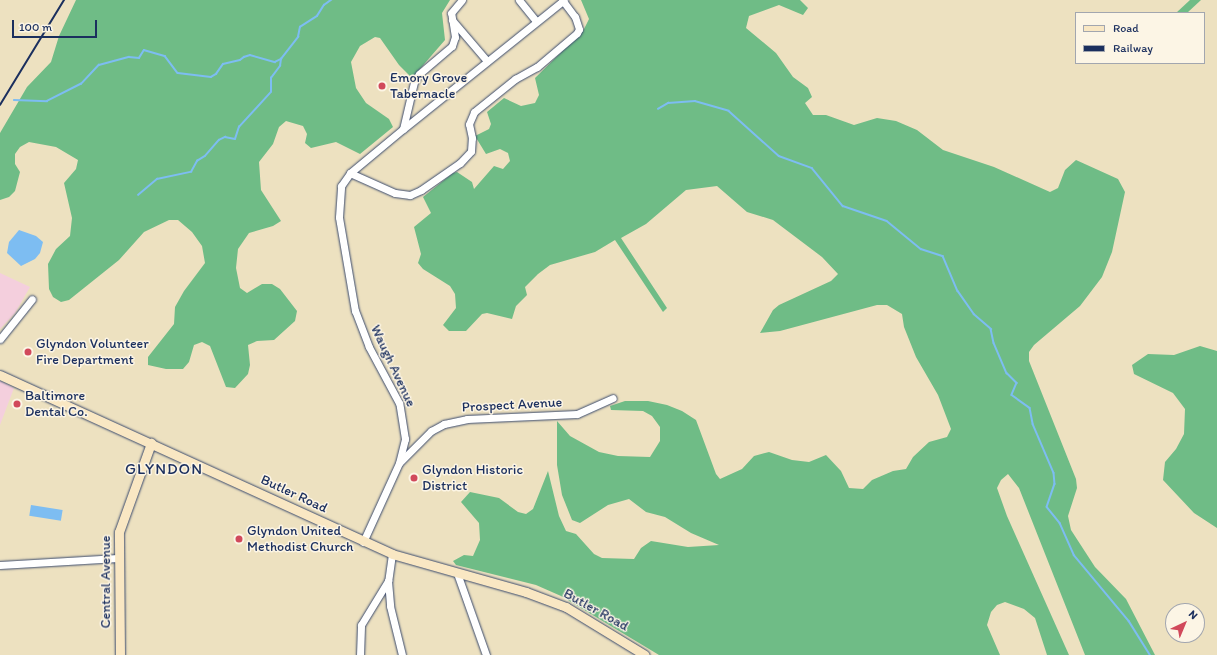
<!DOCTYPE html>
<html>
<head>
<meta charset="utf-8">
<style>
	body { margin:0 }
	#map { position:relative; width:1217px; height:655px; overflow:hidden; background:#ede1c0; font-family:Itim,sans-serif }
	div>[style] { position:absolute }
	.built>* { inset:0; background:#f4cfdd }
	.forest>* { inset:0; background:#6fbc86 }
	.water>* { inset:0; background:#7dbdf2; transform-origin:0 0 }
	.stream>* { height:1.5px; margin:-0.75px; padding:0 0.75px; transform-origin:0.75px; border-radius:0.75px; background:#7dbdf2 }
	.roads { filter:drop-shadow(0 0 1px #3a4a6d) drop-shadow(0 0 1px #3a4a6d) }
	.minor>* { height:7px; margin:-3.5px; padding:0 3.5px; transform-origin:3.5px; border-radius:3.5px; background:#fff }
	.secondary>* { height:9px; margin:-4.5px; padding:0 4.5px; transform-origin:4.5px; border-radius:4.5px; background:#f9e7c3 }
	.rail>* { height:1.5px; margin:-0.75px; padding:0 0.75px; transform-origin:0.75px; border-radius:0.75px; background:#1b2f5e }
	.dots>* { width:11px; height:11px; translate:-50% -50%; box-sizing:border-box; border:2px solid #fcf5e5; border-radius:50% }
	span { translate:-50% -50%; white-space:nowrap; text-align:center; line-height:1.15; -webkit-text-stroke:3px #fcf5e5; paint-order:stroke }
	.poi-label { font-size:14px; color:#1b2f5e }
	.left { translate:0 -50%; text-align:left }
	.street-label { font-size:14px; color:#1b2f5e }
	.quarter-label { font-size:16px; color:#1b2f5e; letter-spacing:1px }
	.legend { position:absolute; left:1075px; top:12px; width:130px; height:52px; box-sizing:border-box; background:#fcf5e5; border:1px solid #a2a6af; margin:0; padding:5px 7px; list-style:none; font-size:12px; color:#1b2f5e }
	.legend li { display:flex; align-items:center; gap:8px; height:20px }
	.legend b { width:20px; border:1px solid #a2a6af }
	.north { position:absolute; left:1165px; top:603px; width:40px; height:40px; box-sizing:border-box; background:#fcf5e5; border:1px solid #a2a6af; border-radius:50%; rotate:44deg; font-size:11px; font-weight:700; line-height:16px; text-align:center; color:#1b2f5e }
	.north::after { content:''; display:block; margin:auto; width:14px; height:18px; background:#d1495b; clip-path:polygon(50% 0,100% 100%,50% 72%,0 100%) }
	.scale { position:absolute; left:12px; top:20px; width:85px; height:18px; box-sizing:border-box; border:2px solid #1b2f5e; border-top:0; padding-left:5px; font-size:12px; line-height:14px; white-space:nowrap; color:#1b2f5e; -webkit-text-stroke:3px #fcf5e5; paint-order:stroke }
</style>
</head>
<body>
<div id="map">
	<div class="built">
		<div style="clip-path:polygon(0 273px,30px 287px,15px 313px,0 329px)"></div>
		<div style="clip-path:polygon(0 381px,14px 388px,0 425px)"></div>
	</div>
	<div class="forest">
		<div style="clip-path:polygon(76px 0,450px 0,442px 13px,445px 40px,412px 78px,399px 65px,380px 38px,375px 37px,360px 46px,351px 62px,356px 88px,366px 103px,389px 119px,393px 127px,360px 154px,336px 142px,311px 148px,305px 143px,307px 134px,303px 126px,286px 121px,279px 127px,273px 144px,259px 162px,261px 190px,281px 221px,273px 226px,249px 233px,238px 249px,236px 268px,240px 288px,247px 293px,262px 284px,272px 284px,280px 289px,297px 311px,295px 321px,274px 340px,257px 341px,248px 345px,250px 365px,248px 374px,235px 388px,226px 387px,210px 346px,202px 342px,194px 345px,189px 362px,183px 369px,166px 369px,148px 365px,148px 357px,174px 324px,175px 307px,184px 291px,205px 263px,202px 246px,192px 232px,178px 220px,169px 220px,144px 232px,119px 260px,69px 300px,61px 302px,53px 297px,49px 289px,48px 264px,56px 249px,70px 236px,72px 218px,64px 183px,76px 169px,78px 160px,56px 147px,29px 142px,20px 147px,15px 154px,15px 164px,20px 172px,15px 191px,9px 197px,0 200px,0 133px,27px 87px,51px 62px,59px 36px)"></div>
		<div style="clip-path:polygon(581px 0,800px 0,808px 8px,803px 15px,779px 5px,749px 16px,746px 28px,776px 53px,793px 77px,808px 88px,812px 97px,805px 103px,813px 115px,826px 115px,854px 125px,877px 118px,896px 121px,917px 130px,943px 150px,994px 167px,1050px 192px,1058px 188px,1065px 170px,1076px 160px,1118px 179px,1125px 192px,1112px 252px,1102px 277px,1080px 306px,1034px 345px,1029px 352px,1029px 361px,1076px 479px,1077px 488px,1068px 516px,1071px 530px,1095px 567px,1126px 599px,1155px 655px,1085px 655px,1019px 488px,1008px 474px,1001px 480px,997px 488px,1007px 516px,1069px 655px,1047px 655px,1035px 618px,1024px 609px,1005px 602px,997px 605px,991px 612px,987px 625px,1000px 655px,659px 655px,561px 596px,536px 585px,456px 565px,453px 561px,464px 555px,473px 556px,480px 540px,479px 523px,461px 502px,470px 492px,499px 498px,518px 512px,526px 514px,533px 509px,548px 471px,559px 516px,566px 531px,576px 534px,594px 554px,602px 558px,634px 559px,641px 548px,651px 541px,688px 547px,719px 545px,691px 533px,665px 517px,646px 512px,629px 499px,608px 505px,580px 523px,572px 520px,562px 495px,557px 465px,557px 421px,570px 436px,599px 452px,618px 456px,650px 457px,660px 441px,660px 427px,652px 416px,643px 411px,611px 410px,610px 406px,625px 401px,648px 401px,667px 405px,682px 411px,696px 420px,716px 474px,720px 479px,742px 469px,754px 456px,769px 452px,792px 460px,809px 462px,826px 455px,841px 471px,849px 488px,863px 489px,872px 480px,893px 471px,906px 469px,913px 457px,929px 442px,947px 437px,951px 429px,938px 395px,916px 357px,904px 327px,902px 314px,887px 305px,877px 305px,780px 331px,760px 333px,773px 310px,779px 305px,831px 281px,838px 274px,822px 257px,773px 220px,747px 212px,717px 186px,686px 190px,646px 224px,621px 238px,667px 308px,663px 312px,615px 240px,595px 252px,550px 265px,538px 274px,525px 287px,527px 295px,516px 306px,512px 319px,487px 313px,482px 314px,466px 331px,449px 331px,443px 325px,456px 308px,455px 294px,450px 286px,423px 269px,418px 263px,421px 254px,414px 227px,431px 213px,423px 197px,453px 173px,457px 172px,472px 182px,474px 189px,494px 166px,503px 169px,510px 161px,508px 153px,500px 149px,486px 154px,475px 136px,489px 129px,491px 124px,487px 112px,504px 98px,521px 106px,535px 103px,539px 95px,535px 78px,583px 31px,589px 19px)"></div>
		<div style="clip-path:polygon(1190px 0,1201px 0,1187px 13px,1176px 13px)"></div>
		<div style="clip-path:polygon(1200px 346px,1217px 351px,1217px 528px,1194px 513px,1163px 480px,1165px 462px,1176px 449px,1184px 434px,1185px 409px,1173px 393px,1134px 374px,1132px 365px,1148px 354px,1174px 355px)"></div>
	</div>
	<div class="water">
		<div style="clip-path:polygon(19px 230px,36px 236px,43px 242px,40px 253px,35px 259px,21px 266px,7px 253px,9px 242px)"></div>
		<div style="left:31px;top:505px;width:32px;height:11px;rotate:9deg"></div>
	</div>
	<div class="stream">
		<div style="left:14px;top:100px;width:33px;rotate:2deg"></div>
		<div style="left:47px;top:101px;width:38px;rotate:-27deg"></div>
		<div style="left:81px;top:84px;width:26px;rotate:-47deg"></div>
		<div style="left:99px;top:65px;width:31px;rotate:-15deg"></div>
		<div style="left:129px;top:57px;width:10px;rotate:6deg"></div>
		<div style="left:139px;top:58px;width:9px;rotate:-58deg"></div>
		<div style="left:144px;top:50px;width:22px;rotate:16deg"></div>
		<div style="left:165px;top:56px;width:21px;rotate:53deg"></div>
		<div style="left:178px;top:73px;width:33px;rotate:7deg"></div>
		<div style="left:211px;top:77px;width:6px;rotate:-31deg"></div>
		<div style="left:216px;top:74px;width:12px;rotate:-55deg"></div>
		<div style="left:223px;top:64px;width:17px;rotate:-13deg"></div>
		<div style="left:240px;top:60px;width:5px;rotate:-37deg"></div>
		<div style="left:244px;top:57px;width:6px;rotate:-18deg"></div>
		<div style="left:250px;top:55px;width:26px;rotate:16deg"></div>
		<div style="left:275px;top:62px;width:7px;rotate:-27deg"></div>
		<div style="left:281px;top:59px;width:28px;rotate:-52deg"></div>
		<div style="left:298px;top:37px;width:10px;rotate:-79deg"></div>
		<div style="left:300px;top:27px;width:20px;rotate:-33deg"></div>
		<div style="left:317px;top:16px;width:13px;rotate:-58deg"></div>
		<div style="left:324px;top:5px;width:9px;rotate:-36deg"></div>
		<div style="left:658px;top:109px;width:12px;rotate:-31deg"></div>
		<div style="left:668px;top:103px;width:27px;rotate:-4deg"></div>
		<div style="left:695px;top:101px;width:35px;rotate:16deg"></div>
		<div style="left:729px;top:111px;width:67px;rotate:42deg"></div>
		<div style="left:779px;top:156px;width:35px;rotate:20deg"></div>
		<div style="left:812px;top:168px;width:49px;rotate:50.8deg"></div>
		<div style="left:843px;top:206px;width:46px;rotate:18.8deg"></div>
		<div style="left:887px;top:221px;width:44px;rotate:39.5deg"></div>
		<div style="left:921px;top:249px;width:23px;rotate:18deg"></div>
		<div style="left:943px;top:256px;width:38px;rotate:67deg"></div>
		<div style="left:958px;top:291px;width:28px;rotate:55deg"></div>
		<div style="left:974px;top:314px;width:23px;rotate:41deg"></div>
		<div style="left:991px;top:329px;width:14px;rotate:78deg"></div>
		<div style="left:994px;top:343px;width:33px;rotate:67deg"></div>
		<div style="left:1007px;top:373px;width:14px;rotate:45deg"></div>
		<div style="left:1017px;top:383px;width:13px;rotate:113deg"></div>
		<div style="left:1012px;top:395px;width:22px;rotate:36deg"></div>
		<div style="left:1030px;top:408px;width:16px;rotate:79deg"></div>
		<div style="left:1033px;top:424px;width:53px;rotate:66.8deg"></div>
		<div style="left:1054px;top:473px;width:11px;rotate:85deg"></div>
		<div style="left:1055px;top:484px;width:24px;rotate:109deg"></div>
		<div style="left:1047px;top:507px;width:21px;rotate:51deg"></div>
		<div style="left:1060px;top:523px;width:35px;rotate:66deg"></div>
		<div style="left:1074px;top:555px;width:86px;rotate:50.2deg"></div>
		<div style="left:1129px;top:621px;width:40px;rotate:58deg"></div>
		<div style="left:138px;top:195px;width:25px;rotate:-40deg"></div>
		<div style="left:157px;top:179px;width:35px;rotate:-12deg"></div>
		<div style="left:191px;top:172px;width:13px;rotate:-61deg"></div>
		<div style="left:197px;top:161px;width:9px;rotate:-32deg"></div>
		<div style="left:205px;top:156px;width:21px;rotate:-49deg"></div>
		<div style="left:219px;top:140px;width:7px;rotate:-27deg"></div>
		<div style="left:225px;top:137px;width:10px;rotate:11deg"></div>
		<div style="left:235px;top:139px;width:13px;rotate:-72deg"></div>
		<div style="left:239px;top:127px;width:47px;rotate:-47.6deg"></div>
		<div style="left:271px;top:92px;width:14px;rotate:-90deg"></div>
		<div style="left:271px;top:78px;width:15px;rotate:-53deg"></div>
		<div style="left:280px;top:66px;width:7px;rotate:-82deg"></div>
	</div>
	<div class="roads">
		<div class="minor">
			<div style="left:519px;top:0;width:27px;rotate:51deg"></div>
			<div style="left:452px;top:20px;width:54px;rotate:49.5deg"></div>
			<div style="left:403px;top:129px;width:48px;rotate:-76.8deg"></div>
			<div style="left:414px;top:82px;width:9px;rotate:-58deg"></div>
			<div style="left:419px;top:74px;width:43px;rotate:-40.3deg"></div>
			<div style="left:452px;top:46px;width:9px;rotate:-72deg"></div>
			<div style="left:455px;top:37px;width:24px;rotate:-99deg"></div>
			<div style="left:451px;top:13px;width:17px;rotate:-50deg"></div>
			<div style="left:350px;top:173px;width:49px;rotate:24deg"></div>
			<div style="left:395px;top:193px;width:15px;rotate:8deg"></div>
			<div style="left:410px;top:195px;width:12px;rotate:-24deg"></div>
			<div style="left:421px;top:190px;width:47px;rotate:-34.7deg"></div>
			<div style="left:460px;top:163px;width:16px;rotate:-47deg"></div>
			<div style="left:471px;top:151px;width:13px;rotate:-86deg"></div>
			<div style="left:472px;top:138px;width:14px;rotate:-102deg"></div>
			<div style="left:469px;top:124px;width:13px;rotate:-67deg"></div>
			<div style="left:474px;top:112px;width:53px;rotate:-38.8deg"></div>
			<div style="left:515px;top:79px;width:25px;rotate:-29deg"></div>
			<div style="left:537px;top:67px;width:52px;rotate:-40.4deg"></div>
			<div style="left:577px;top:33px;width:4px;rotate:-63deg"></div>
			<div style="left:579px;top:29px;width:13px;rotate:-108deg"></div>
			<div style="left:575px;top:17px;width:21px;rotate:-127deg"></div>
			<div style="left:0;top:339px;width:51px;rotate:-51.3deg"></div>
			<div style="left:400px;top:462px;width:44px;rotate:-45deg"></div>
			<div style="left:431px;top:431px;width:15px;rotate:-28deg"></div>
			<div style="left:444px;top:424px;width:24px;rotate:-12deg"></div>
			<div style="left:467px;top:419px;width:110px;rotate:-2.6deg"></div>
			<div style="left:577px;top:414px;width:39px;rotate:-24deg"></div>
			<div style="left:363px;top:542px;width:87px;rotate:-65.5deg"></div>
			<div style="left:399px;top:463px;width:25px;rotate:-76deg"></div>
			<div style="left:405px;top:439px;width:36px;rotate:-99deg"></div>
			<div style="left:399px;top:403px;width:64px;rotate:-118.2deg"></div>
			<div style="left:369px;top:347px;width:39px;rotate:-111deg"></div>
			<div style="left:355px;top:311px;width:95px;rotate:-99.7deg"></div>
			<div style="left:339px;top:217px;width:31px;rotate:-86deg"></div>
			<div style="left:341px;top:186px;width:16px;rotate:-55deg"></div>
			<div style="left:350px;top:173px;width:69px;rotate:-39.7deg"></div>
			<div style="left:403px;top:129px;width:206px;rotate:-38.7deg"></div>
			<div style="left:392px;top:554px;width:27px;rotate:98deg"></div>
			<div style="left:388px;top:581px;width:25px;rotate:85deg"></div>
			<div style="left:390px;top:606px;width:50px;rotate:76.2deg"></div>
			<div style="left:0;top:565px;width:118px;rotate:-3.4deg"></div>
			<div style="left:457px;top:573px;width:87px;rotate:70.5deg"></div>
			<div style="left:360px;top:655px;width:30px;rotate:-88deg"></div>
			<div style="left:361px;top:625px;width:52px;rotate:-58.5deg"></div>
		</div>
		<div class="secondary">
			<div style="left:0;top:375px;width:431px;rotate:24.5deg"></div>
			<div style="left:392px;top:554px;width:139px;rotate:15.8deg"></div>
			<div style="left:526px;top:592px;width:43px;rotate:20.6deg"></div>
			<div style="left:566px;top:607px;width:92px;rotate:31.3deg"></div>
			<div style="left:120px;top:655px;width:123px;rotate:-90.5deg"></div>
			<div style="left:119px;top:532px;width:95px;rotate:-70.2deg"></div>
		</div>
	</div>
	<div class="rail">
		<div style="left:0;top:105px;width:123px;rotate:-58.6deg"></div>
	</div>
	<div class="dots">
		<div style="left:382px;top:86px;background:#d1495b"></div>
		<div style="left:28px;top:352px;background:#d1495b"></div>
		<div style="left:17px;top:404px;background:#d1495b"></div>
		<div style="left:414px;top:478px;background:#d1495b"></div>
		<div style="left:239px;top:539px;background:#d1495b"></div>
	</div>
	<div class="poi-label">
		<span class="left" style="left:390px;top:86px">Emory Grove<br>Tabernacle</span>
		<span class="left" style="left:36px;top:352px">Glyndon Volunteer<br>Fire Department</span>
		<span class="left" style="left:25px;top:404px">Baltimore<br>Dental Co.</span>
		<span class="left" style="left:422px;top:478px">Glyndon Historic<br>District</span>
		<span class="left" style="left:247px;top:539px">Glyndon United<br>Methodist Church</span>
	</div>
	<div class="street-label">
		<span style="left:393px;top:366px;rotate:65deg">Waugh Avenue</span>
		<span style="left:512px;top:405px;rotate:-3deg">Prospect Avenue</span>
		<span style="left:294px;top:494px;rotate:25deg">Butler Road</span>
		<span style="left:106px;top:582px;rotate:-90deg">Central Avenue</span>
		<span style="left:596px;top:610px;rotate:29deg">Butler Road</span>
	</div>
	<div class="quarter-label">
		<span style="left:164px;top:469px">GLYNDON</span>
	</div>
	<ul class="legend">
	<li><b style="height:5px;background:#f9e7c3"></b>Road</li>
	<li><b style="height:5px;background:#1b2f5e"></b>Railway</li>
	</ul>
	<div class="north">N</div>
	<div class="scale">100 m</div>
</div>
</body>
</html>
